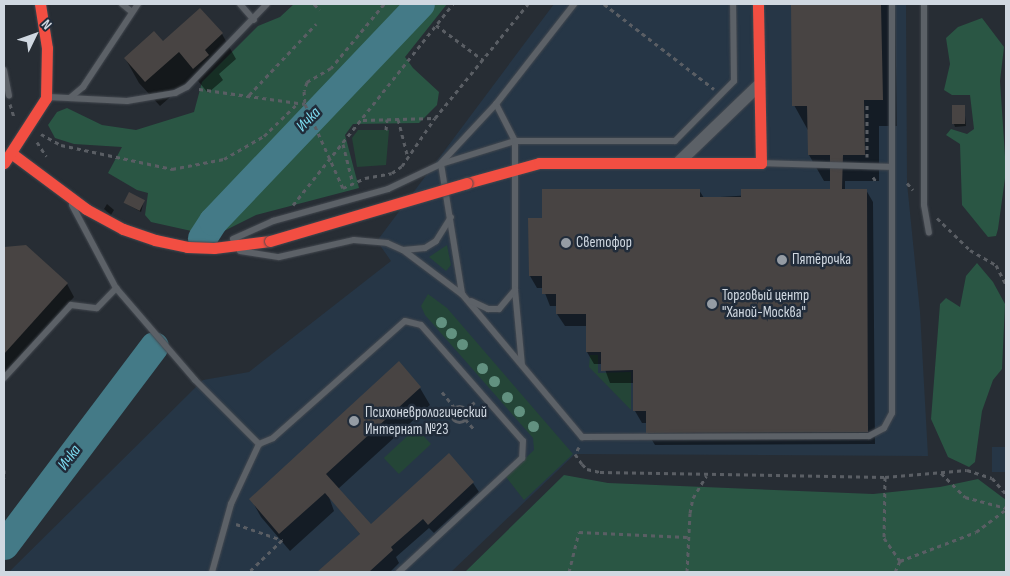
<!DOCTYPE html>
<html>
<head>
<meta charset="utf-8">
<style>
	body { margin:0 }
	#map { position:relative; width:1010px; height:576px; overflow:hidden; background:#272d34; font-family:"Sofia Sans Condensed",sans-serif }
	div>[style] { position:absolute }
	.built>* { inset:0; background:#263646; transform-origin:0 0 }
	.green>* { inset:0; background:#244537; transform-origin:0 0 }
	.forest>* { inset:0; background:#2a5644 }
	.shadow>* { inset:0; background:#0007 }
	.river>* { height:29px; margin:-14.5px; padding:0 14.5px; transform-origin:14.5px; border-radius:14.5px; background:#447a87 }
	.building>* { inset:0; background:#484443; transform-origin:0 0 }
	.path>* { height:3px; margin-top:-1.5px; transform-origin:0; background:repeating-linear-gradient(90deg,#5a5e64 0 4px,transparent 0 8px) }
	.path>.ring { margin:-1.5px; padding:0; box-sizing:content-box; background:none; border:3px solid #5a5e64; border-radius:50% }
	.roads { filter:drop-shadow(0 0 1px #43484f) drop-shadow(0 0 1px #43484f) }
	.lane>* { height:6px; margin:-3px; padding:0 3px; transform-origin:3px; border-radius:3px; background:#5c6167 }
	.street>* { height:12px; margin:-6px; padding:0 6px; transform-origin:6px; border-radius:6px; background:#5c6167 }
	.jam>* { height:11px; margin:-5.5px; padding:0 5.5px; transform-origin:5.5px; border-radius:5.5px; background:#f24e42 }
	.bridges { filter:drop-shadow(0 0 1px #43484f) drop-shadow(0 0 1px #43484f) }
	.jam-bridge>* { height:11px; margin:-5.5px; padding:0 5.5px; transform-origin:5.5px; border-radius:5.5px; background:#f24e42 }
	.trees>* { width:11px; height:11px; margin:-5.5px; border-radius:50%; background:#629180 }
	.dots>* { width:14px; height:14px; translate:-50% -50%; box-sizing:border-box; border:2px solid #212c3a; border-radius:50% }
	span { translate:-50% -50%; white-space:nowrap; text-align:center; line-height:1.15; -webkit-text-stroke:5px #212c3a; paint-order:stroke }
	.poi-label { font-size:15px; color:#d0d8e1 }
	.left { translate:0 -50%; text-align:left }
	.water-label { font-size:16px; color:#7edef3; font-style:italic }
	.frame { position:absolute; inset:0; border:5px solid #d0d8e1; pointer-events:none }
	.north { position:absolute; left:10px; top:10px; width:50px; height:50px; -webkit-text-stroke:4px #212c3a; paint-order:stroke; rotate:48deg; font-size:14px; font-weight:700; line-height:20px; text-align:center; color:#d0d8e1 }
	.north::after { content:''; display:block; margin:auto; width:18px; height:22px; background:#d0d8e1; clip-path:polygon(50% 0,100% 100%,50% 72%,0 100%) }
</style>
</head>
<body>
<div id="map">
	<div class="built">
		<div style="clip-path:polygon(554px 4px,906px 4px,907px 183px,920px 312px,928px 456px,575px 454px,451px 572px,9px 572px,203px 380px,249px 372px,391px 261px,377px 241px)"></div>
		<div style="left:992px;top:447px;width:14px;height:25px"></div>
	</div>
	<div class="green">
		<div style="clip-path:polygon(358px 130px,389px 130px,386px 165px,357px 167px,352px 138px)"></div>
		<div style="clip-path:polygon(447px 245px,451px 265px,446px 271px,429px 257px)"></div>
		<div style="clip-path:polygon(428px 294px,447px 308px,573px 454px,524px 500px,506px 477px,534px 450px,533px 438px,425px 315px,421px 306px)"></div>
		<div style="clip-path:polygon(590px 355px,598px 355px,598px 373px,631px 372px,631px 410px,589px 367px)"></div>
		<div style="left:416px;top:428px;width:22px;height:44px;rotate:47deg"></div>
	</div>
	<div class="forest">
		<div style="clip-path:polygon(294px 4px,412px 4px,205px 217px,196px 232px,151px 222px,145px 215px,148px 193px,137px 190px,108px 173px,122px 147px,74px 144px,55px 138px,48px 125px,57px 112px,67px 108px,102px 125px,136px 130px,194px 112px,202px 82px,258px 26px,280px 17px)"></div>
		<div style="clip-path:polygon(427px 4px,447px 4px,405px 57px,413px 68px,439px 92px,437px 105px,419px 123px,353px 124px,345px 135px,359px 188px,256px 215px,222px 232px,213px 230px)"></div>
		<div style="clip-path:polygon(982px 18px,1004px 47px,1000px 81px,1006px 171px,998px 229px,996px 236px,988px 237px,962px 205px,960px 144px,946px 135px,951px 129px,967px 134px,974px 129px,970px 95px,952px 95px,944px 90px,950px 64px,946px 38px,958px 27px)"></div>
		<div style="clip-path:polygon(977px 263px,993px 282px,1005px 304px,1002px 369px,993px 380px,982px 411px,975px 462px,969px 467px,948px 457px,931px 419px,940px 304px,946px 298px,960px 307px,966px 276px)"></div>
		<div style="clip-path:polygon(564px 475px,608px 483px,873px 494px,940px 487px,978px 479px,1006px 500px,1006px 572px,465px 572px)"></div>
	</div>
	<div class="shadow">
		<div style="clip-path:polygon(792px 4px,895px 4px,897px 126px,879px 126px,879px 181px,845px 181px,845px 190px,866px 190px,873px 202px,875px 444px,655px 445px,647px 432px,647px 423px,642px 423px,635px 411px,634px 383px,610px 383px,603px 364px,594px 364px,587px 352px,587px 326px,565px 326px,557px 314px,557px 306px,550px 306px,543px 288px,537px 288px,530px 276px,544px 219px,699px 190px,704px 198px,832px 190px,831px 181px,824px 181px,809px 155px,809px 132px,794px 105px)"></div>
		<div style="clip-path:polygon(222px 34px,236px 59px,219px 74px,223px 80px,208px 93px,194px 76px,160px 106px,139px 83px,125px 58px)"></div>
		<div style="clip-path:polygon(964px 106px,966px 126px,955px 127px,954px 124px)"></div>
		<div style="clip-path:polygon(144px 201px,141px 212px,125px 203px)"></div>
		<div style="clip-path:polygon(107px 204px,114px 210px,111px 215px,104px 209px)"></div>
		<div style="clip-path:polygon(26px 247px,67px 284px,74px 297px,4px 374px,4px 248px)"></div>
		<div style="clip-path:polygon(420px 388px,430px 405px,338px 489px,371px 526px,473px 483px,479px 492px,434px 533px,429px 528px,396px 557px,399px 563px,390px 572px,319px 572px,361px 535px,329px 497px,334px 511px,290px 551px,261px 517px,251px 499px)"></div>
	</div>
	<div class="river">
		<div style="left:202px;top:238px;width:20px;rotate:-57deg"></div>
		<div style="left:213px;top:221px;width:300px;rotate:-46.4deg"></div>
		<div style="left:4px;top:545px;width:249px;rotate:-53deg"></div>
	</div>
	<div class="building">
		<div style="clip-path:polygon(791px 4px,881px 4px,883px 100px,864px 100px,865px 155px,843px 155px,842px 189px,867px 189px,868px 432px,646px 433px,646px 411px,633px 411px,633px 370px,601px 371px,601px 352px,586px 352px,586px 314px,556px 314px,556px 294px,542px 294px,542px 276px,529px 276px,528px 218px,542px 218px,542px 189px,700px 189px,700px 197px,741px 197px,741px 189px,830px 189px,830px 155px,808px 155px,807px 106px,792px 106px)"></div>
		<div style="clip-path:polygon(200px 8px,223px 33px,205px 50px,209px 55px,193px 69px,179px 52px,145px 82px,124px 58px,154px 31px,163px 41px)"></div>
		<div style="left:952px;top:105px;width:13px;height:19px"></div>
		<div style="left:129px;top:192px;width:18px;height:12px;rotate:27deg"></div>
		<div style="clip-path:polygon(26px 245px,68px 283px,4px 354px,4px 247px)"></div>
		<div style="clip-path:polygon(399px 361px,421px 387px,326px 474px,371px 524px,449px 453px,474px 482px,428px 525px,423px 519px,391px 547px,393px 550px,369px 572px,317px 572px,360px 534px,325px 493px,279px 534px,249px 499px)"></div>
	</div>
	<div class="path">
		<div style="left:314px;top:4px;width:8px;rotate:45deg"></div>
		<div style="left:384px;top:4px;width:83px;rotate:129.6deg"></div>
		<div style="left:331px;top:68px;width:28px;rotate:150deg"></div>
		<div style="left:307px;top:82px;width:9px;rotate:108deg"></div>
		<div style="left:304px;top:91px;width:13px;rotate:86deg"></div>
		<div style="left:305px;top:104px;width:92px;rotate:65.7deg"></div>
		<div style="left:343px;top:188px;width:24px;rotate:-24deg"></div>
		<div style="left:365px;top:178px;width:27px;rotate:-10deg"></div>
		<div style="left:392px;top:173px;width:12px;rotate:-35deg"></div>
		<div style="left:402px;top:166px;width:58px;rotate:-55.5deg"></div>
		<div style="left:435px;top:118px;width:147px;rotate:-50.8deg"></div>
		<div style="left:604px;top:4px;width:139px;rotate:37.7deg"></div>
		<div style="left:436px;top:25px;width:59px;rotate:36.7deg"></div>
		<div style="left:199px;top:89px;width:107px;rotate:8.1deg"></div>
		<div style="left:249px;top:95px;width:98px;rotate:-46.7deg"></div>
		<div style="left:10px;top:104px;width:14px;rotate:73deg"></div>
		<div style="left:398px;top:119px;width:40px;rotate:75.6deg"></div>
		<div style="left:363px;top:120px;width:71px;rotate:-1.6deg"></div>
		<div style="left:386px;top:130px;width:11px;rotate:-85deg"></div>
		<div style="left:41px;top:134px;width:23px;rotate:29deg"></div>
		<div style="left:61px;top:145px;width:114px;rotate:12.2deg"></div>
		<div style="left:172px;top:169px;width:53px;rotate:-10.9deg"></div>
		<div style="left:224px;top:159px;width:46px;rotate:-29.9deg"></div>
		<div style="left:264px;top:136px;width:47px;rotate:-44.1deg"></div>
		<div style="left:37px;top:142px;width:17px;rotate:57deg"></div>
		<div style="left:343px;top:144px;width:41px;rotate:76deg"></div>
		<div style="left:867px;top:157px;width:52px;rotate:-90deg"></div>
		<div style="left:873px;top:177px;width:7px;rotate:56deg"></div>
		<div style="left:907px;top:183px;width:9px;rotate:49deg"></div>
		<div style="left:293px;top:205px;width:257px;rotate:-51.5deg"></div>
		<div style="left:937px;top:218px;width:46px;rotate:44.1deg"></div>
		<div style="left:970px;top:250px;width:30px;rotate:30deg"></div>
		<div style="left:996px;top:265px;width:22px;rotate:63deg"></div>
		<div style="left:442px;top:392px;width:21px;rotate:51deg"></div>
		<div class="ring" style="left:451px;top:406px;width:13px;height:13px"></div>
		<div style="left:466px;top:409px;width:11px;rotate:-38deg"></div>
		<div style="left:465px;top:419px;width:15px;rotate:48deg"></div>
		<div style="left:579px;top:447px;width:8px;rotate:120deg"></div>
		<div style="left:575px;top:454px;width:12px;rotate:55deg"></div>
		<div style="left:582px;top:464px;width:7px;rotate:45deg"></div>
		<div style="left:587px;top:469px;width:13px;rotate:13deg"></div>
		<div style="left:600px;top:472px;width:285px;rotate:1deg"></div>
		<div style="left:885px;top:477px;width:82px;rotate:-4.9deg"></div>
		<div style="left:967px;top:470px;width:26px;rotate:18deg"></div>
		<div style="left:992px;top:478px;width:21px;rotate:49deg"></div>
		<div style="left:4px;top:470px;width:8px;rotate:90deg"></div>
		<div style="left:941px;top:473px;width:34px;rotate:45deg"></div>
		<div style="left:965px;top:497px;width:42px;rotate:15deg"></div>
		<div style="left:885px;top:477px;width:61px;rotate:90.9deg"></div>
		<div style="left:884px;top:538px;width:28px;rotate:55deg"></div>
		<div style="left:236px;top:524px;width:49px;rotate:19.2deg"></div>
		<div style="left:282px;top:540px;width:46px;rotate:135.9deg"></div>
		<div style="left:900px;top:561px;width:81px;rotate:-20.9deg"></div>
		<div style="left:976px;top:532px;width:38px;rotate:-37deg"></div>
		<div style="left:569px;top:572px;width:41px;rotate:-76deg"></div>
		<div style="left:579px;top:532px;width:108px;rotate:2.7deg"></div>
		<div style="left:687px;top:572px;width:59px;rotate:-87.1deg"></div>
		<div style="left:690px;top:513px;width:15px;rotate:-79deg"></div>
		<div style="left:693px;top:498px;width:26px;rotate:-59deg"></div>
		<div style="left:895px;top:572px;width:12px;rotate:-66deg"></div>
	</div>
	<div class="roads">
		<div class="lane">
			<div style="left:122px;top:4px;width:13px;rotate:39deg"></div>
			<div style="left:240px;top:4px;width:21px;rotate:49deg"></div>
			<div style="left:924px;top:4px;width:201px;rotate:90deg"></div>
			<div style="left:924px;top:205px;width:28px;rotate:80deg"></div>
			<div style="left:4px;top:70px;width:26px;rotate:79deg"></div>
			<div style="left:48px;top:97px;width:79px;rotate:2.9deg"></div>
			<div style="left:127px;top:101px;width:49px;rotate:-9.5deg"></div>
			<div style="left:175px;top:93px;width:13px;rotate:-27deg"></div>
			<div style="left:187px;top:87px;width:115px;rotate:-46.1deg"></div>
			<div style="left:71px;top:97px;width:16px;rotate:-40deg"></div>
			<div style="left:83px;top:87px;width:100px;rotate:-56.5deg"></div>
			<div style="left:496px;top:104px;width:42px;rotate:62.8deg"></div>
			<div style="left:515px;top:141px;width:149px;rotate:90deg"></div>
			<div style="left:515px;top:290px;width:75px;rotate:84.7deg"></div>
			<div style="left:441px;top:163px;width:81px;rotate:-47deg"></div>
			<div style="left:496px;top:104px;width:127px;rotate:-52deg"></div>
			<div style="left:761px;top:163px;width:131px;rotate:1.7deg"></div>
			<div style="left:441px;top:164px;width:132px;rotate:80.8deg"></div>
			<div style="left:462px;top:294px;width:187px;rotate:50deg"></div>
			<div style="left:582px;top:437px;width:287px;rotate:-0.2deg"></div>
			<div style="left:869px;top:436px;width:17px;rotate:-28deg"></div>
			<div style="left:884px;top:428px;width:17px;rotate:-62deg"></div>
			<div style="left:892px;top:413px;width:409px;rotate:-90deg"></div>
			<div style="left:72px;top:205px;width:94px;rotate:62.1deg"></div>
			<div style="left:116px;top:288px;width:121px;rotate:49.3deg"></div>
			<div style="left:195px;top:380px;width:91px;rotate:45deg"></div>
			<div style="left:233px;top:239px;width:44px;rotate:-24.2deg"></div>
			<div style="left:273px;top:221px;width:119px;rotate:-15.5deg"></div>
			<div style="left:388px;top:189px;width:59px;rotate:-25.3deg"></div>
			<div style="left:441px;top:164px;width:77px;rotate:-17.3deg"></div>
			<div style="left:515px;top:141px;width:160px"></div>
			<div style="left:675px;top:141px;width:84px;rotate:-45.5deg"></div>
			<div style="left:734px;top:81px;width:77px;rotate:-90.7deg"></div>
			<div style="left:403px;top:250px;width:22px;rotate:-5deg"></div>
			<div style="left:425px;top:248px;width:13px;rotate:-32deg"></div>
			<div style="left:436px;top:241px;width:28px;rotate:-58deg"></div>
			<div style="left:240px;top:251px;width:39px;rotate:9deg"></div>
			<div style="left:279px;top:257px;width:77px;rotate:-12.8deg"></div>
			<div style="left:354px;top:240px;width:33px;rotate:5deg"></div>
			<div style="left:387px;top:243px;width:17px;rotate:24deg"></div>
			<div style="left:403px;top:250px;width:75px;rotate:36.9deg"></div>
			<div style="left:471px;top:301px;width:19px;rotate:25deg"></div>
			<div style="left:488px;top:309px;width:11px"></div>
			<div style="left:499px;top:309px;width:25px;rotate:-50deg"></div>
			<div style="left:4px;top:378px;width:99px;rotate:-47.5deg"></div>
			<div style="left:71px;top:305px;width:26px;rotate:7deg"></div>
			<div style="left:97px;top:308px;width:28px;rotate:-46deg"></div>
			<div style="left:212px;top:572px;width:71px;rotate:-74.4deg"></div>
			<div style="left:231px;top:504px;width:66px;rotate:-65deg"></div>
			<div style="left:259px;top:444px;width:15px;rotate:-23deg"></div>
			<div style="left:273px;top:438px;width:176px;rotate:-41.6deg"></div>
			<div style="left:405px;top:321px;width:16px;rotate:14deg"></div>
			<div style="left:421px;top:325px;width:154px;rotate:48.7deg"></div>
			<div style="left:523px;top:441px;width:17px;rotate:93deg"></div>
			<div style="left:522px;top:458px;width:168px;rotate:137.2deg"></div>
		</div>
		<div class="street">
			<div style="left:679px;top:162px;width:110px;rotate:-43.9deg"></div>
		</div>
		<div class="jam">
			<div style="left:11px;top:153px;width:94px;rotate:36.7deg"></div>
			<div style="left:86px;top:209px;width:42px;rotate:28.4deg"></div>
			<div style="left:123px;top:229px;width:34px;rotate:19deg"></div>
			<div style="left:155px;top:240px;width:33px;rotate:12deg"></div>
			<div style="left:187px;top:247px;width:27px;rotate:2deg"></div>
			<div style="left:214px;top:248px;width:56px;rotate:-7.1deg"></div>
			<div style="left:4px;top:163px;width:77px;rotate:-57.1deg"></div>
			<div style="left:46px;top:98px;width:50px;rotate:-88.9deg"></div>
			<div style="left:47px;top:48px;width:45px;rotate:-99deg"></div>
			<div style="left:467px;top:183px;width:75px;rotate:-15.5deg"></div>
			<div style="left:539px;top:163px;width:222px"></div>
			<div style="left:761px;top:163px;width:159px;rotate:-91.1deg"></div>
		</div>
	</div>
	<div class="bridges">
		<div class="jam-bridge">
			<div style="left:270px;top:241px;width:205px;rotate:-16.4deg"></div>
		</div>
	</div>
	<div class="trees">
		<div style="left:441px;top:322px"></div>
		<div style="left:451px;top:333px"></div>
		<div style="left:462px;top:344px"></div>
		<div style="left:482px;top:368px"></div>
		<div style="left:494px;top:381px"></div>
		<div style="left:507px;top:397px"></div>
		<div style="left:519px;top:411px"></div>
		<div style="left:533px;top:426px"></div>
	</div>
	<div class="dots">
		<div style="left:566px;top:243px;background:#959ca4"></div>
		<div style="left:782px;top:260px;background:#959ca4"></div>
		<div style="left:712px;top:304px;background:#959ca4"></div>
		<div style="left:354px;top:421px;background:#959ca4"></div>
	</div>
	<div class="poi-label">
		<span class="left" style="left:576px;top:243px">Светофор</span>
		<span class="left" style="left:792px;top:260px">Пятёрочка</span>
		<span class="left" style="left:722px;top:304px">Торговый центр<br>"Ханой-Москва"</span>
		<span class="left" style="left:365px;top:421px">Психоневрологический<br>Интернат №23</span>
	</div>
	<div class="water-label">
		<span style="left:309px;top:120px;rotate:-46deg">Ичка</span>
		<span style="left:70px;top:458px;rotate:-53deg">Ичка</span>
	</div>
	<div class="frame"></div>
	<div class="north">N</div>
</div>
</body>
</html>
